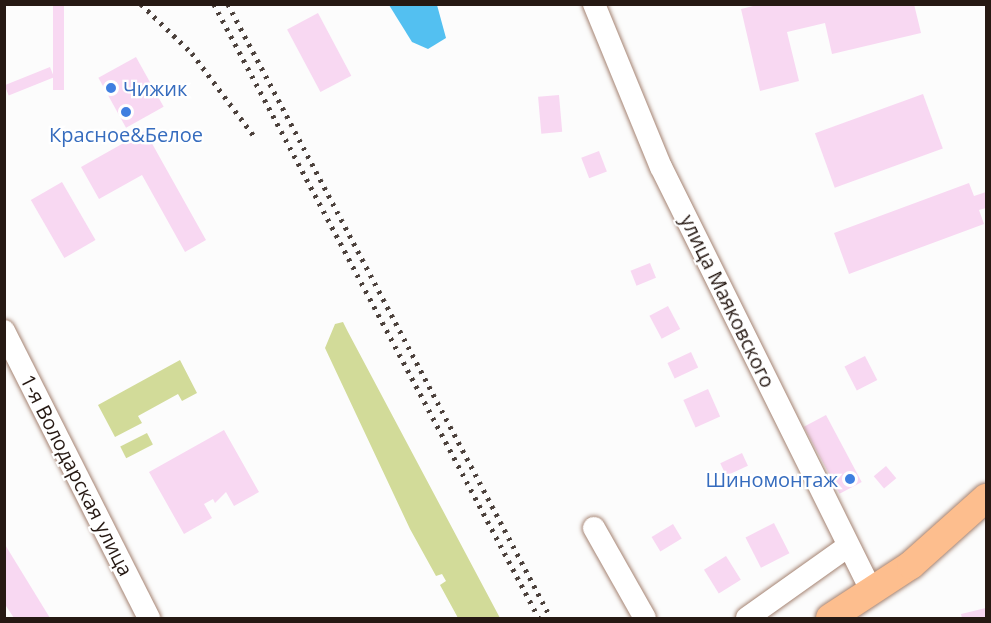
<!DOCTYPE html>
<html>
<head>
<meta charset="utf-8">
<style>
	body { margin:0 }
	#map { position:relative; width:991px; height:623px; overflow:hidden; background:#fcfcfc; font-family:"Open Sans",sans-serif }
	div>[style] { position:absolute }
	.green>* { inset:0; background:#d2db99; transform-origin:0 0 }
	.water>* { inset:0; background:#53c0f1 }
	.building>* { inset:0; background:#f8d8f2; transform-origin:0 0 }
	.roads { filter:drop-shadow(0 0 2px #a58473) drop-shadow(0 0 2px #a58473) }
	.minor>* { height:22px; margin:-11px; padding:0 11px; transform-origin:11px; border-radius:11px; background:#fff }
	.major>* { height:28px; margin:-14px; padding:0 14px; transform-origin:14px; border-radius:14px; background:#fdbe8e }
	.rail>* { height:4.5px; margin-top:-2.25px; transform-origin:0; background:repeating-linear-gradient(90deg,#4c413c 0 3px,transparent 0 9px) }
	.dots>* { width:16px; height:16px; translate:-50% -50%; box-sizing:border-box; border:3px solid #fff; border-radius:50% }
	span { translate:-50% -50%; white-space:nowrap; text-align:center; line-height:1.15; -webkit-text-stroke:4.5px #fff; paint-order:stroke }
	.shop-label { font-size:20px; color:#366cbe }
	.left { translate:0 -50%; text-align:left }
	.right { translate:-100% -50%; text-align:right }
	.street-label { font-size:20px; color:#261913 }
	.frame { position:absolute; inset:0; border:6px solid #261913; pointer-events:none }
</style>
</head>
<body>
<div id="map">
	<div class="green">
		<div style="clip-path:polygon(343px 322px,348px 332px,500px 618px,458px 618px,440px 585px,446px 581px,442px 574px,436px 576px,410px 529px,325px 348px,335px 324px)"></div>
		<div style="clip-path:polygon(180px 360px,197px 393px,182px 401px,178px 394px,138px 416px,142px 423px,115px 437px,98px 405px)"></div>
		<div style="left:147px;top:433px;width:13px;height:30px;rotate:63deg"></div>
	</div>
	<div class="water">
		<div style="clip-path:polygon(389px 5px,437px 5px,446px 38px,428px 49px,412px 42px)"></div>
	</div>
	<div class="building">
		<div style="left:53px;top:4px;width:11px;height:86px"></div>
		<div style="clip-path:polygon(761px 4px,914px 4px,921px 33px,832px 54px,825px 23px,787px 32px,799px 81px,760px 91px,741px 9px)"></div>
		<div style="left:318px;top:13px;width:71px;height:35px;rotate:62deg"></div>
		<div style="left:136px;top:57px;width:57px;height:43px;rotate:61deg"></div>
		<div style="left:50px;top:67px;width:11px;height:49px;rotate:68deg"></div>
		<div style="left:923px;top:94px;width:58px;height:115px;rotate:70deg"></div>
		<div style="left:559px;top:95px;width:37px;height:21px;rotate:85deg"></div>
		<div style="clip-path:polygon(145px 131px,206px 240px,185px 252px,142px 175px,99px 199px,81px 167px)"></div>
		<div style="left:599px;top:151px;width:22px;height:19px;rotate:69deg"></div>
		<div style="left:62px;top:182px;width:67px;height:36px;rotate:60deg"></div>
		<div style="clip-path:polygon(969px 183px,974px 196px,986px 192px,986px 208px,979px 210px,984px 224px,849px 274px,834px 233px)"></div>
		<div style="left:650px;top:263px;width:16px;height:21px;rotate:68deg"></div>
		<div style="left:668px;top:306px;width:26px;height:21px;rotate:62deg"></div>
		<div style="left:691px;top:352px;width:17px;height:26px;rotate:65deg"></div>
		<div style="left:865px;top:356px;width:27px;height:23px;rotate:63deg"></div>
		<div style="left:708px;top:389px;width:30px;height:27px;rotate:66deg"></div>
		<div style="left:826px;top:415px;width:76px;height:25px;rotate:62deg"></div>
		<div style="clip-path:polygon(224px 430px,259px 492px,234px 506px,226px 492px,215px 503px,213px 499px,204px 504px,212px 518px,184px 534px,149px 472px)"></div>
		<div style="left:742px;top:453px;width:14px;height:24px;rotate:65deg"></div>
		<div style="left:886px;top:466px;width:16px;height:16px;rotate:50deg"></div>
		<div style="left:774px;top:523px;width:34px;height:32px;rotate:63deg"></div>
		<div style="left:673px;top:524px;width:17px;height:25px;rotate:59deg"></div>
		<div style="clip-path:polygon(4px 543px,50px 618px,14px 618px,4px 603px)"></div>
		<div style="left:726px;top:556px;width:28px;height:26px;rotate:58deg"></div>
		<div style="clip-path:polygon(986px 608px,986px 618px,962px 618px,961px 614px)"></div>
	</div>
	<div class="roads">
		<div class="minor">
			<div style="left:594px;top:4px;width:176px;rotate:67.7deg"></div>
			<div style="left:661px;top:167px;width:474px;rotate:63.6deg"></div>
			<div style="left:4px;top:331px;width:322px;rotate:63.2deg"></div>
			<div style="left:594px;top:528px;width:103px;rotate:60.5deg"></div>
			<div style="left:747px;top:618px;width:123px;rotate:-35.4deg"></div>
		</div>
		<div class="major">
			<div style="left:830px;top:618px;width:97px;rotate:-33.2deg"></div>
			<div style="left:911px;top:565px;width:101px;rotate:-41.8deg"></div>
		</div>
	</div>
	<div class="rail">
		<div style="left:141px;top:4px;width:71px;rotate:43.9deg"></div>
		<div style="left:192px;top:53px;width:104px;rotate:53.2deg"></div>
		<div style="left:214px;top:4px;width:695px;rotate:62.11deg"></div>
		<div style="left:228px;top:4px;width:694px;rotate:62.25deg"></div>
	</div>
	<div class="dots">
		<div style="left:111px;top:88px;background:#3f7fe0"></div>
		<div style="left:126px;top:112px;background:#3f7fe0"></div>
		<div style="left:850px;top:479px;background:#3f7fe0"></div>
	</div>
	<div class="shop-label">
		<span class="left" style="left:123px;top:88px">Чижик</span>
		<span style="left:126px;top:134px">Красное&amp;Белое</span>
		<span class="right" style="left:838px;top:479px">Шиномонтаж</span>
	</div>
	<div class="street-label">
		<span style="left:728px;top:301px;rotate:64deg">улица Маяковского</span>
		<span style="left:77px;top:475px;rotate:63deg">1-я Володарская улица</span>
	</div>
	<div class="frame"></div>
</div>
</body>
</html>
